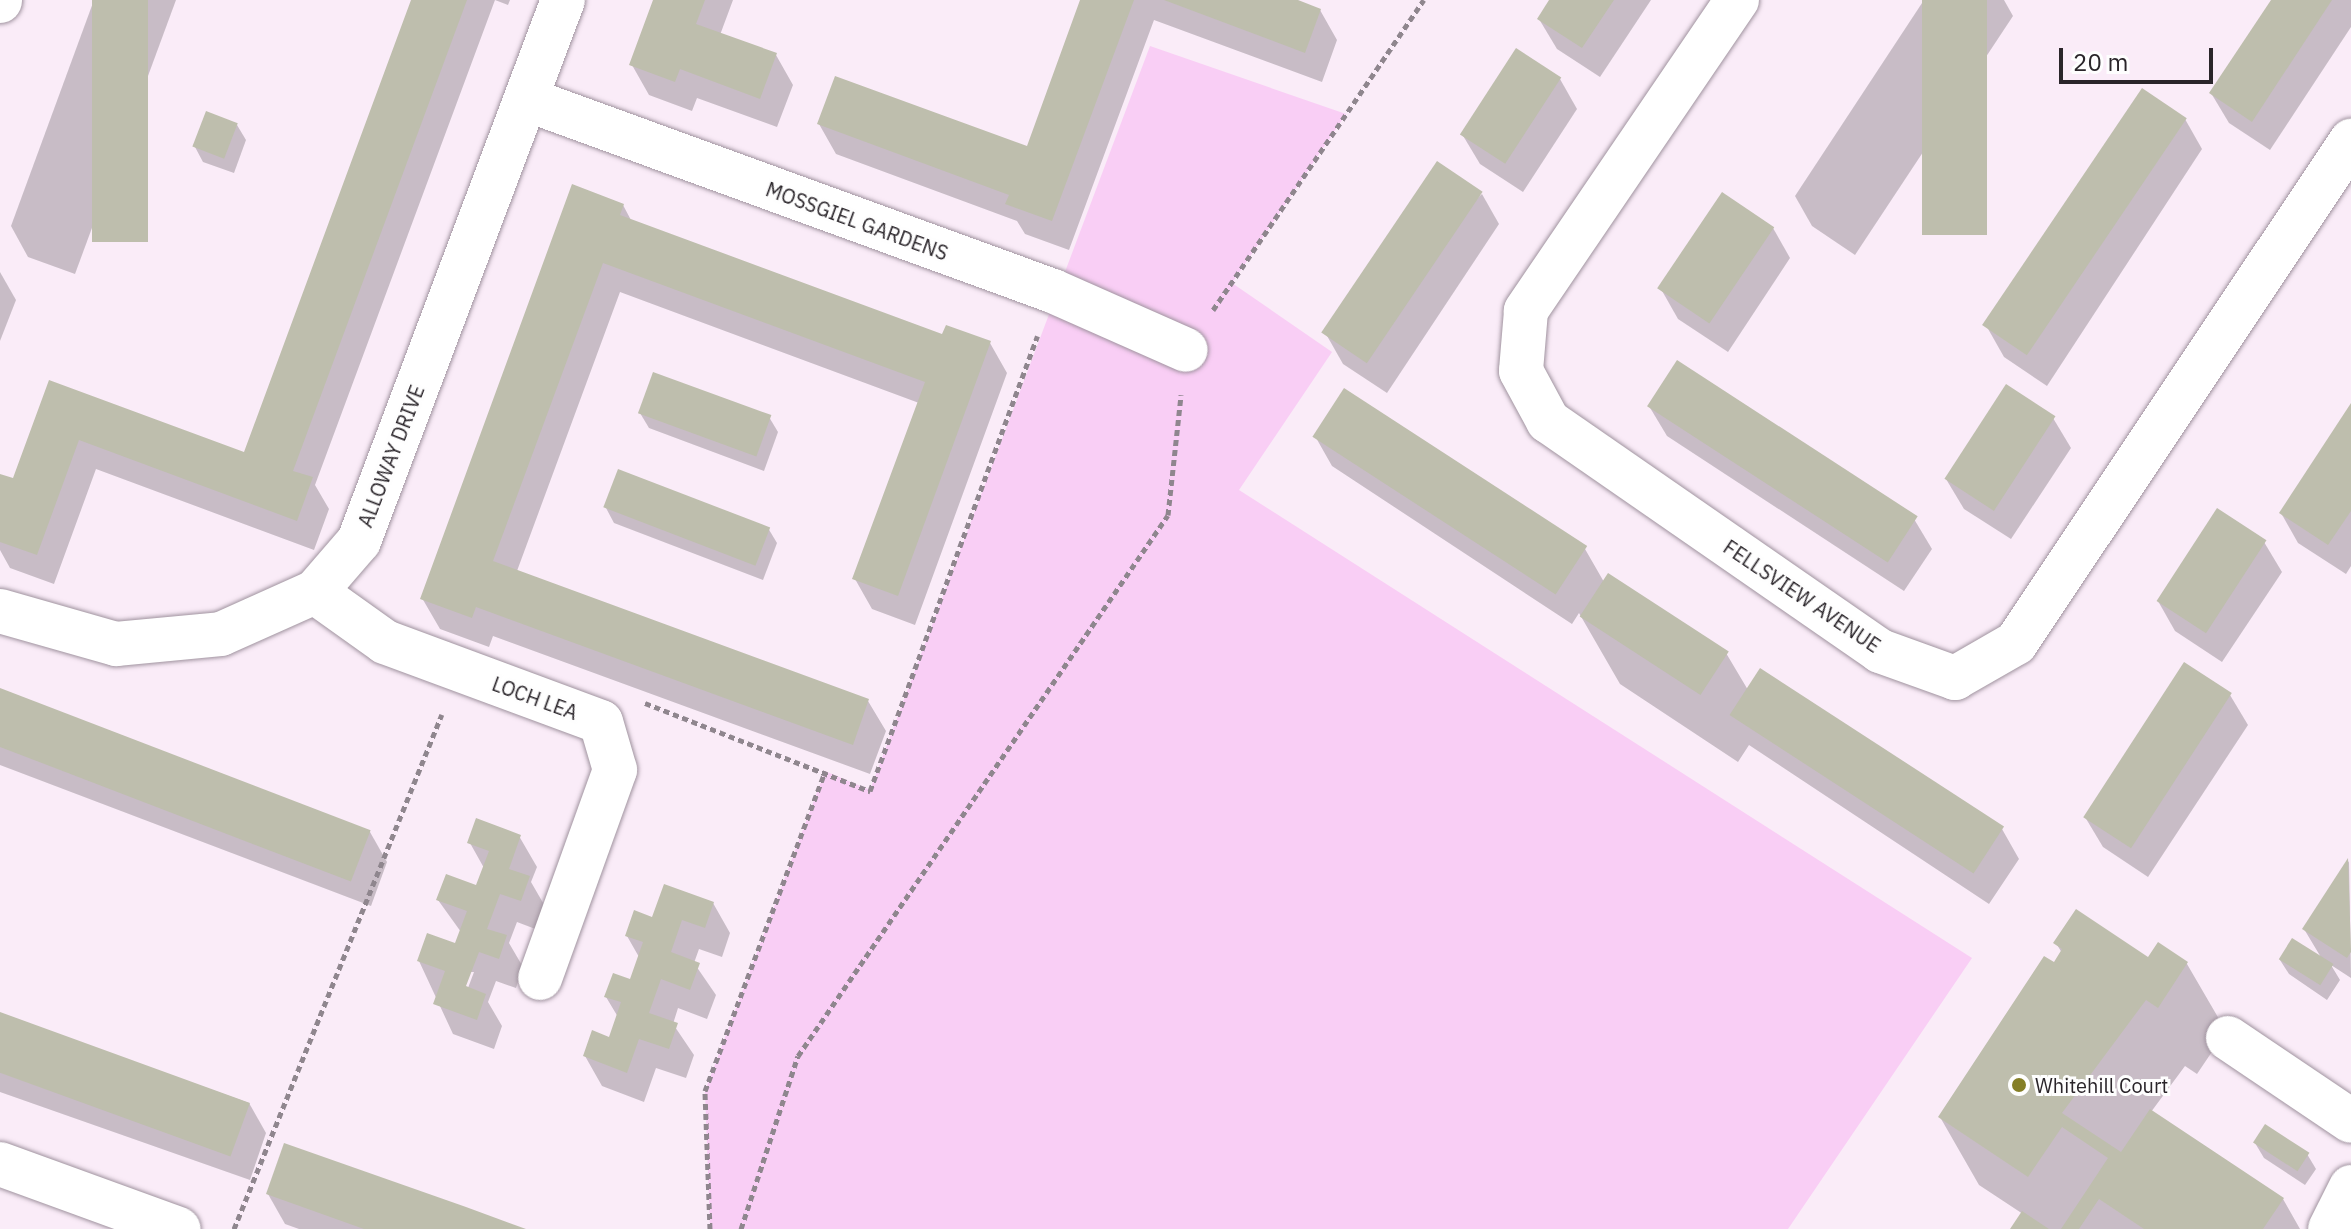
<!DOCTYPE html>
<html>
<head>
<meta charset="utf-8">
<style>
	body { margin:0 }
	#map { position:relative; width:2351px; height:1229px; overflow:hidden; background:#faecf8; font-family:"IBM Plex Sans",sans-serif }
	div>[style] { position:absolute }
	.green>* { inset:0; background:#f9cef5 }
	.shadow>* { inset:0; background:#0003 }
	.building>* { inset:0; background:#bebead; transform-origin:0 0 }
	.path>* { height:5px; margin-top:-2.5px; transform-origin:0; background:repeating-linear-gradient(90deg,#8f868e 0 6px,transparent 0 10px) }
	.roads { filter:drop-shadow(0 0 2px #a0939f) drop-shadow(0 0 2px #a0939f) }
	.minor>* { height:44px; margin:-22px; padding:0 22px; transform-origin:22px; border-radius:22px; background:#fff }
	.dots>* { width:22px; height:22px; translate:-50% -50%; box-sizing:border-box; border:4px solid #fefefe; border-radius:50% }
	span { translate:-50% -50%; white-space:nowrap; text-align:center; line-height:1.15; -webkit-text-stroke:6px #fefefe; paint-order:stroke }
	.street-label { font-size:20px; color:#2a252a }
	.poi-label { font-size:20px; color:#2a252a }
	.left { translate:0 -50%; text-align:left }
	.scale { position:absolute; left:2059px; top:48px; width:154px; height:36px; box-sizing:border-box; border:4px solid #2a252a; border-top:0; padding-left:10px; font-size:24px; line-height:28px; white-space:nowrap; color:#2a252a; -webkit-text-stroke:6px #fefefe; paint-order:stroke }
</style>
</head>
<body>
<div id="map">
	<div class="green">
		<div style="clip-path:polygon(1150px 46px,1346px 114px,1232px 283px,1332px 352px,1239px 490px,1972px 958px,1788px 1229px,710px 1229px,705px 1091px,825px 771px,870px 790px)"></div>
	</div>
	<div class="shadow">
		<div style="clip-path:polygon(94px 0,176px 0,75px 274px,28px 257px,11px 226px)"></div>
		<div style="clip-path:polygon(413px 0,495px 0,315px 485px,329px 509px,314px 550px,96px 469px,54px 584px,10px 568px,0 550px,0 476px,14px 481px,50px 382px,245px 454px)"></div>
		<div style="clip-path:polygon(495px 0,510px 0,508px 5px)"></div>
		<div style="clip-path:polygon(655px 0,733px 0,720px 35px,776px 55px,793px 85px,777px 127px,697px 98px,692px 111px,649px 95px,632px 65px)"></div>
		<div style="clip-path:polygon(1082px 0,1292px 0,1320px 10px,1337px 40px,1322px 82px,1154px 20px,1069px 250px,1025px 234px,1017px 221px,836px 154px,819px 124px,1028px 149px)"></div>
		<div style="clip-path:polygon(1552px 0,1651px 0,1600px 77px,1557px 49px,1539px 19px)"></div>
		<div style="clip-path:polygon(1924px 0,2004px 0,2013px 16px,1855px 255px,1812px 226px,1795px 196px)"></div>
		<div style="clip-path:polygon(2273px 0,2351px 0,2351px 27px,2270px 150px,2229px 123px,2211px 93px)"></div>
		<div style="clip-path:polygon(1560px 79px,1577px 109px,1523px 192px,1480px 164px,1462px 134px)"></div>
		<div style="clip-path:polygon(2185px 119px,2202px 149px,2047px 386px,2004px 357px,1987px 327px)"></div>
		<div style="clip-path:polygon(237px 125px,246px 140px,234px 173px,203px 162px,195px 147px)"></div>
		<div style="clip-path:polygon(1482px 194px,1499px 224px,1387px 393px,1343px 364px,1326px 334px)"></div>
		<div style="clip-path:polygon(623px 205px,632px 222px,943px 337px,990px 343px,1007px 373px,915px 625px,872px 609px,855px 579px,919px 403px,620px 292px,517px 571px,868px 701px,886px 731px,870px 774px,493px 636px,489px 647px,440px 629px,422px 598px)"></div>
		<div style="clip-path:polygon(1773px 228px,1790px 258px,1728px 352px,1678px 319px,1661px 289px)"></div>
		<div style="clip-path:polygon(0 272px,16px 300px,0 341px)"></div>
		<div style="clip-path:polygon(1649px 406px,1914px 519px,1932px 549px,1904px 591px,1667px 436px)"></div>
		<div style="clip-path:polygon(2351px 407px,2351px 566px,2346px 574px,2298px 543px,2281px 513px)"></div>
		<div style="clip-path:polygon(640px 413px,769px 417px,778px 432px,764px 471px,649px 428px)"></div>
		<div style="clip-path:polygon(2053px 418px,2071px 448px,2011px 539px,1964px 509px,1946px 479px)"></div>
		<div style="clip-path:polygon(1315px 436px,1585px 549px,1604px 582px,1726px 653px,1748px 690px,2002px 829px,2019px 859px,1989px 904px,1749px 745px,1738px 762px,1620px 684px,1579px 613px,1572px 624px,1332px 466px)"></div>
		<div style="clip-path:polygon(606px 508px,768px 528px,777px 543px,763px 580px,614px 523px)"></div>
		<div style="clip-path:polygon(2264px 542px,2282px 572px,2222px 662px,2175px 631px,2158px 601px)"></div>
		<div style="clip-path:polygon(0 691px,370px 832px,387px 862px,371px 906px,0 765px)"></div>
		<div style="clip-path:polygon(2230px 695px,2248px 725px,2148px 877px,2103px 847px,2085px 817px)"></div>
		<div style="clip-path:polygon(evenodd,519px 836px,537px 867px,531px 882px,546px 908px,538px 930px,517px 922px,509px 943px,523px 967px,516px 988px,496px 981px,488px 1002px,502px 1026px,494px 1049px,453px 1034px,419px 961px,456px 946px,461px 932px,438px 900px,477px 887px,484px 868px,470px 843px,519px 836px,469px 972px,474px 972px,465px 996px,461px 995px,469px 972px)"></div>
		<div style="clip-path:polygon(2349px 861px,2351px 978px,2331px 965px,2340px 980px,2327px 1000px,2289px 974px,2280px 960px,2322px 959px,2304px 929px)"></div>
		<div style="clip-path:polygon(713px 903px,730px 933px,722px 957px,699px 949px,694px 963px,716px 995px,707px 1019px,678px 1008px,673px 1024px,694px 1055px,686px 1078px,656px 1068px,644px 1102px,602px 1086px,585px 1056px,610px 1039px,618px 1017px,606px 997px,631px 981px,639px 957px,627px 936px,654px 919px)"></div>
		<div style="clip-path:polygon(2056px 943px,2148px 960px,2158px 945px,2187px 964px,2226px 1031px,2197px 1074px,2185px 1066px,2151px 1112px,2283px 1199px,2300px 1229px,2013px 1229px,2023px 1214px,1979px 1185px,1940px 1117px,2054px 965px,2062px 953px)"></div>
		<div style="clip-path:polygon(0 1015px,249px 1103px,266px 1133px,250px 1180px,0 1092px)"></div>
		<div style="clip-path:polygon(2255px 1143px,2307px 1154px,2316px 1169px,2305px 1185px,2264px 1158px)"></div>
		<div style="clip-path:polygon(268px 1194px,522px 1229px,299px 1229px,285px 1224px)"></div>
	</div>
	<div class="building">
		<div style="left:92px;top:0;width:56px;height:242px"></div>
		<div style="clip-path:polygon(411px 0,467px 0,293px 471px,313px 477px,297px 521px,79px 440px,37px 555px,0 542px,0 474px,13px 478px,49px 380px,244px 452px)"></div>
		<div style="clip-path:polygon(653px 0,705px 0,696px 24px,777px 53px,760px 99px,680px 69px,675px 82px,629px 65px)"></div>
		<div style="clip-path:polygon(1080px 0,1134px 0,1052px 221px,1005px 204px,1009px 195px,817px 124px,835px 76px,1027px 146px)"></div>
		<div style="clip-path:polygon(1164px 0,1298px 0,1321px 9px,1305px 53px)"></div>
		<div style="clip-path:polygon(1549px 0,1614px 0,1582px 48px,1537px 19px)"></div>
		<div style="left:1922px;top:0;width:65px;height:235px"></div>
		<div style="clip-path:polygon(2271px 0,2332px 0,2252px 122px,2209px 93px)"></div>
		<div style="left:1516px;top:48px;width:54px;height:103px;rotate:33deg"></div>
		<div style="left:2142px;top:88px;width:54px;height:286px;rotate:34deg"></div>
		<div style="left:206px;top:111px;width:34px;height:38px;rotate:21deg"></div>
		<div style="left:1437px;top:161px;width:55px;height:207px;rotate:34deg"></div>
		<div style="clip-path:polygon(572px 184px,624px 204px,620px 215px,942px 334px,946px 325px,991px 341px,898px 596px,852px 579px,925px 382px,603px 263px,493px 561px,869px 699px,853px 745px,476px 607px,472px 618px,420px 599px)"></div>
		<div style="left:1722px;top:192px;width:63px;height:116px;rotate:34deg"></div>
		<div style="left:1677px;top:360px;width:287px;height:55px;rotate:33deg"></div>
		<div style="left:653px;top:372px;width:126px;height:44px;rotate:20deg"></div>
		<div style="left:2006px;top:384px;width:59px;height:113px;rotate:33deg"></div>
		<div style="left:1344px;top:388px;width:290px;height:58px;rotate:33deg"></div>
		<div style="clip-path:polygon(2351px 403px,2351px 511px,2328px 545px,2279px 513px)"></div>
		<div style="left:618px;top:469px;width:163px;height:41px;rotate:21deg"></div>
		<div style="left:2217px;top:508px;width:59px;height:111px;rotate:33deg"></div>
		<div style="left:1608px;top:573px;width:144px;height:52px;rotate:33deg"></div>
		<div style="left:2184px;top:662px;width:57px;height:185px;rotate:33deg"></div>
		<div style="left:1760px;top:668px;width:291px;height:56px;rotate:33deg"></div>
		<div style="left:0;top:688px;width:397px;height:55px;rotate:21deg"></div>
		<div style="clip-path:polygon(476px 818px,521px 835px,509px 869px,530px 876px,521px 901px,500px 894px,487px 929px,507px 935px,499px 959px,479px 952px,466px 986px,486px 994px,477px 1020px,433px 1004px,445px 971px,417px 961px,427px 933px,455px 943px,467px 911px,436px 900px,446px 874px,476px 885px,489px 851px,467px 843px)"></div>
		<div style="clip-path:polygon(2348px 858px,2351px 952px,2347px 958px,2302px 929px)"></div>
		<div style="clip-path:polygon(664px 884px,714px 902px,705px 928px,682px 920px,671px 952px,700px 963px,690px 990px,661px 979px,649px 1013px,678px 1023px,669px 1049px,639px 1039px,627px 1073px,583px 1056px,592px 1030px,609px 1037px,621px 1002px,604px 997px,613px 973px,630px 979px,643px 942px,625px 936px,634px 910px,652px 917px)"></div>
		<div style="clip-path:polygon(2076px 909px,2148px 957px,2158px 942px,2188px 962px,2158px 1008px,2146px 1000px,2062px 1113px,2121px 1152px,2150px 1109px,2284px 1198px,2263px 1229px,2144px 1229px,2099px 1199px,2079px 1229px,2061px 1229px,2108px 1158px,2062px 1127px,2028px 1177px,1938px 1117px,2044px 956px,2054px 962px,2062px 949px,2053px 943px)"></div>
		<div style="left:2292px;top:938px;width:49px;height:25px;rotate:32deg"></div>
		<div style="left:0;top:1012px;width:266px;height:57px;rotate:20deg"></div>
		<div style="left:2265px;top:1124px;width:53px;height:22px;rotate:33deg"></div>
		<div style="clip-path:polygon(284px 1143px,466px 1207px,526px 1229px,364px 1229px,266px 1194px)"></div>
		<div style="clip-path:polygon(2022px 1211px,2049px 1229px,2010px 1229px)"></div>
	</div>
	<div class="path">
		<div style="left:1213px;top:310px;width:375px;rotate:-55.8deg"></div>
		<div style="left:645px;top:703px;width:242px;rotate:21.4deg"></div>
		<div style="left:870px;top:791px;width:485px;rotate:-69.8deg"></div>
		<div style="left:234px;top:1229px;width:555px;rotate:-68.01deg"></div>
		<div style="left:710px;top:1229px;width:138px;rotate:-92.1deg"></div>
		<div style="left:705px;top:1091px;width:342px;rotate:-69.4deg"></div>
		<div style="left:741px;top:1229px;width:182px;rotate:-71.8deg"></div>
		<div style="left:798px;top:1056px;width:655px;rotate:-55.63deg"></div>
		<div style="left:1168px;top:515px;width:121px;rotate:-83.8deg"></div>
	</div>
	<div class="roads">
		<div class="minor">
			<div style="left:1737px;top:0;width:376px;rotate:124.2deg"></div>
			<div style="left:1526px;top:311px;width:60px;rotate:94.8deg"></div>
			<div style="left:1521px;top:371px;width:57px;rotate:61.6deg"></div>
			<div style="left:1548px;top:421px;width:404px;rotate:34.7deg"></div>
			<div style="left:1880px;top:651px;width:80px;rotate:19.8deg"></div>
			<div style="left:1955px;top:678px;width:70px;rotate:-29.8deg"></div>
			<div style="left:2016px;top:643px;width:604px;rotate:-56.28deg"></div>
			<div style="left:0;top:1px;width:1px;rotate:-90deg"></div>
			<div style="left:526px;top:99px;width:561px;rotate:20.02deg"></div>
			<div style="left:1053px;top:291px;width:145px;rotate:23.9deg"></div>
			<div style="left:315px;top:592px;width:86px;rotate:35.5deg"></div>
			<div style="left:385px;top:642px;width:230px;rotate:20.3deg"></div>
			<div style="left:601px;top:722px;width:50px;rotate:73.7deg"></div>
			<div style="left:615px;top:770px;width:221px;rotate:109.8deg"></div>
			<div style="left:0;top:611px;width:121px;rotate:15.9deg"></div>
			<div style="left:116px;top:644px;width:105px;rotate:-5.4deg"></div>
			<div style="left:221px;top:634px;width:103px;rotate:-24.1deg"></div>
			<div style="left:315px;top:592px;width:67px;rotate:-49.2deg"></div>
			<div style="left:359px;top:541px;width:578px;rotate:-69.34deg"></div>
			<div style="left:2228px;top:1038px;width:148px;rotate:34deg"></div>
			<div style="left:0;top:1164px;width:190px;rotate:20deg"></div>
			<div style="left:2330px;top:1229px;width:47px;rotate:-63.4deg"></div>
		</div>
	</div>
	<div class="dots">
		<div style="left:2019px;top:1085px;background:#857f26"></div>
	</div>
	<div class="street-label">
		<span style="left:857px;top:221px;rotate:20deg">MOSSGIEL GARDENS</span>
		<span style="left:391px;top:456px;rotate:-69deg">ALLOWAY DRIVE</span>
		<span style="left:1802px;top:596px;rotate:34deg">FELLSVIEW AVENUE</span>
		<span style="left:535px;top:698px;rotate:20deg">LOCH LEA</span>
	</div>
	<div class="poi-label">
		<span class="left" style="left:2035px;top:1085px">Whitehill Court</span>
	</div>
	<div class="scale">20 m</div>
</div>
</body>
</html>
